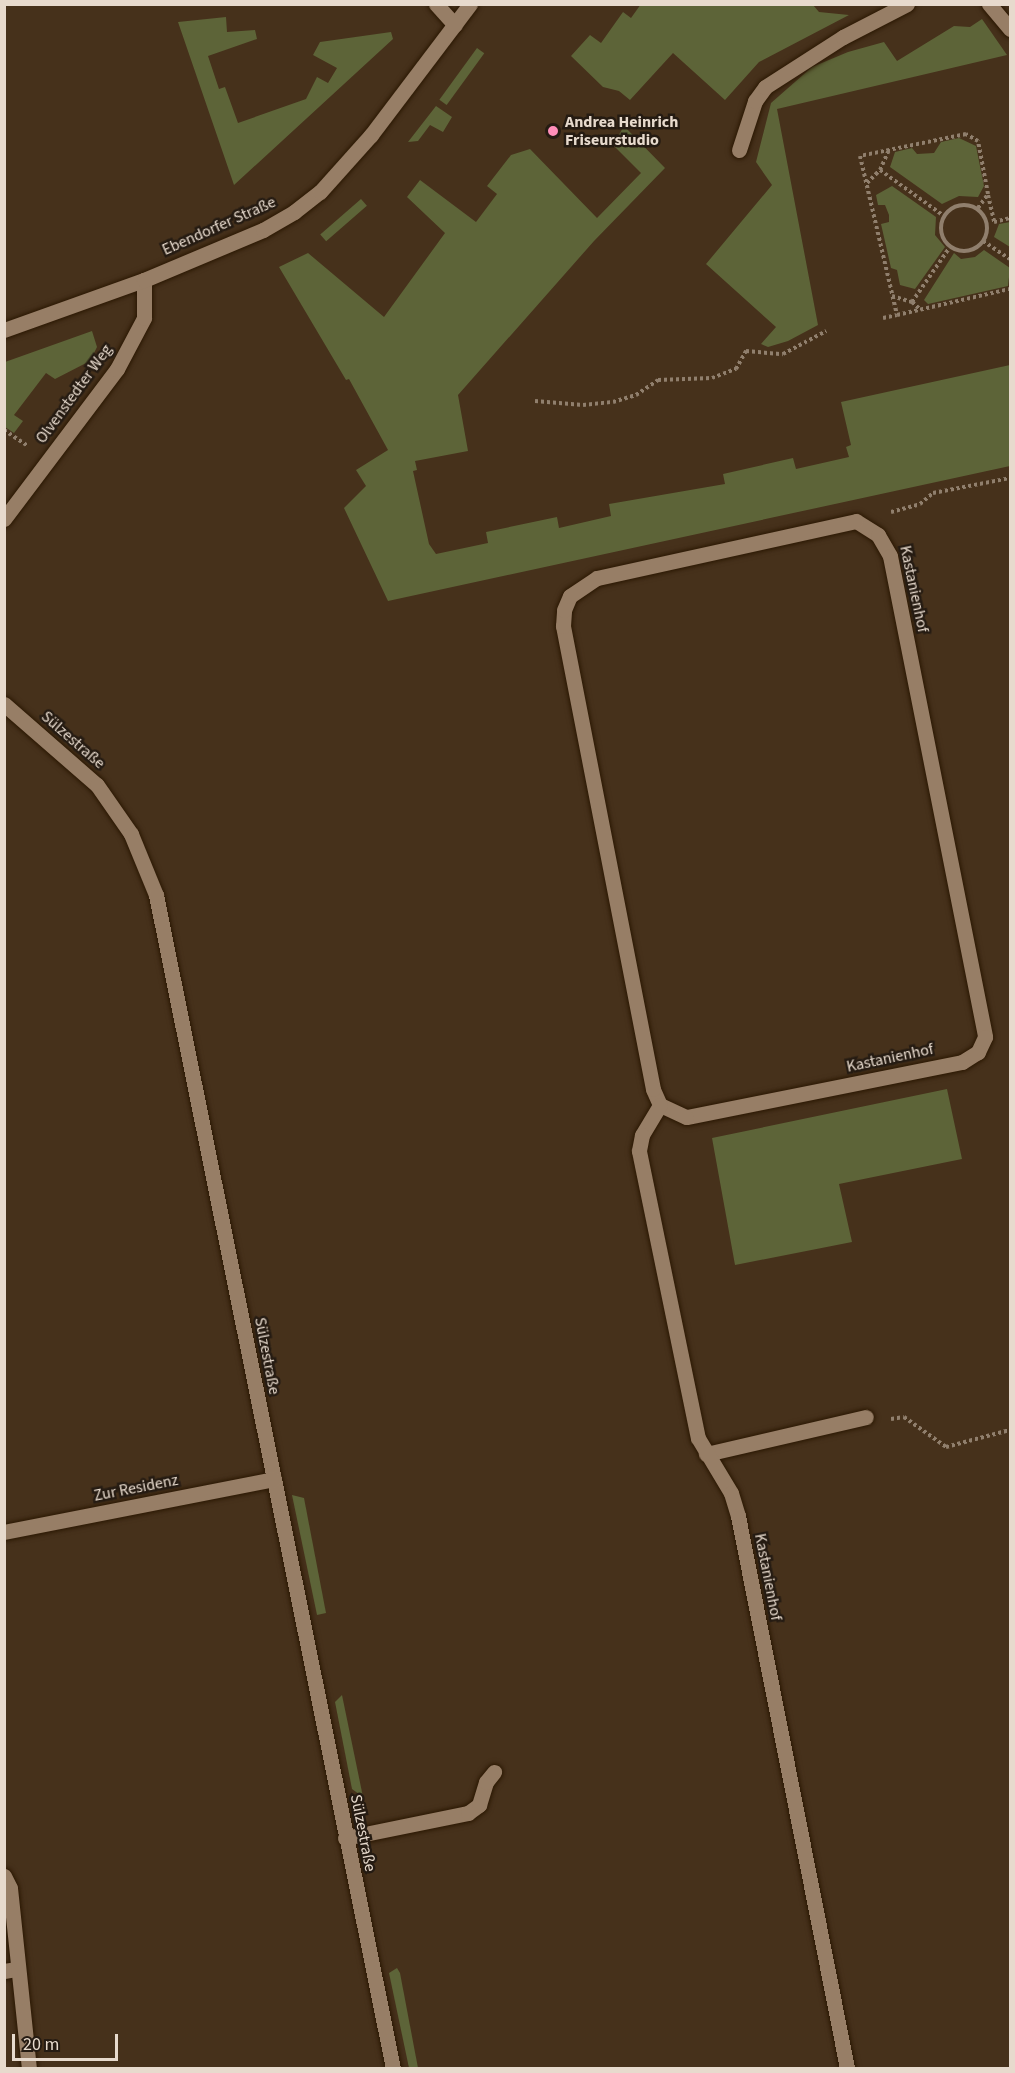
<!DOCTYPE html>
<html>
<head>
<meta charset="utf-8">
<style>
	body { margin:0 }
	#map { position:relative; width:1015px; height:2073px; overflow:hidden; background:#46311b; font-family:"Source Sans 3",sans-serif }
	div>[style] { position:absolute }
	.green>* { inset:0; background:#5d6438; transform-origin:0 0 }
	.path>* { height:4px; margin-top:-2px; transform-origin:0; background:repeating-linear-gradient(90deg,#907f6d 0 3px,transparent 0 6px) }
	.path>.ring { margin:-2px; padding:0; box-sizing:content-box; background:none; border:4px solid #907f6d; border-radius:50% }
	.roads { filter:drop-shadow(0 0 2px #2b1803) drop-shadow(0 0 2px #2b1803) }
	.lane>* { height:15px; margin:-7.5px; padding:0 7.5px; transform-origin:7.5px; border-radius:7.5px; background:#977e66 }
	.street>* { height:15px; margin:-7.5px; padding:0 7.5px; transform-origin:7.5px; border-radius:7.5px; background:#977e66 }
	.secondary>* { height:15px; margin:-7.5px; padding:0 7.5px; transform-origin:7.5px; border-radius:7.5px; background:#977e66 }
	.dots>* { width:16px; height:16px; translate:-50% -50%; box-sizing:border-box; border:3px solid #251b12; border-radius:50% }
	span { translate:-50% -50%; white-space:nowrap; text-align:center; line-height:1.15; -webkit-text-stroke:5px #251b12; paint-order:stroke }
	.poi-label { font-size:16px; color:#e7dacd; font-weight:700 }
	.left { translate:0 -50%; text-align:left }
	.street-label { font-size:16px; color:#e7dacd }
	.frame { position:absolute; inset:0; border:6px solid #e7dacd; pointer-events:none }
	.scale { position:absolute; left:12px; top:2034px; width:106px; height:27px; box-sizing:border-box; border:3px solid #e7dacd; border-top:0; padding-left:8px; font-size:18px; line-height:21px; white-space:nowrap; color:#e7dacd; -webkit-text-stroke:4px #251b12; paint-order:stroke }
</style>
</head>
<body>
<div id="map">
	<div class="green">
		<div style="clip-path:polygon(641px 4px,813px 5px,819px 12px,849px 15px,759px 62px,725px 100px,673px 53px,630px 100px,619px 91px,603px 87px,571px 56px,590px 35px,601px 43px,623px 12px,631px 18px)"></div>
		<div style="clip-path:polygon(226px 17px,227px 32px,255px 30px,257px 39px,208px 56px,219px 89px,225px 87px,238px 123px,306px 99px,317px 77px,328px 83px,337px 68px,313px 55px,320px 42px,391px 32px,393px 39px,234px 185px,178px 22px)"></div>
		<div style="clip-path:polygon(982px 19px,1007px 55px,777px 109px,818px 325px,788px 341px,768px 347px,761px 344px,776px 327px,706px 264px,772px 185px,756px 162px,771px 103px,812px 67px,848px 52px,884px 42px,897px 61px,954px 26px,970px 27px)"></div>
		<div style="left:477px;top:48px;width:9px;height:64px;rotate:36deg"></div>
		<div style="clip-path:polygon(436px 106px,452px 117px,443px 132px,430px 125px,418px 141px,408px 142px)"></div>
		<div style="clip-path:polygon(624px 126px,665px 168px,594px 241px,458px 395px,468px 451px,415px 461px,417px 470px,413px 471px,429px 544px,436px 554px,488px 543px,486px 532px,557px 517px,559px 528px,611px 516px,609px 504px,725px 484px,723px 474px,793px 458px,796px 469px,849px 457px,846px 447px,851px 445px,841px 402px,1010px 365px,1010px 466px,388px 601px,344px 508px,366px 486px,356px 470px,388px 450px,349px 379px,346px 380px,279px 267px,308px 253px,384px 317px,445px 233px,407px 197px,420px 180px,476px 222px,497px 194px,487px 186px,511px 155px,530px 149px,597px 218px,641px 173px,613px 145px)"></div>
		<div style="clip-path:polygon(959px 138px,976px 146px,984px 186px,978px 197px,959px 196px,942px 204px,890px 167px,895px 152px,912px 148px,917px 154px,934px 153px,941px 142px)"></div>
		<div style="clip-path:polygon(892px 186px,936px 217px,935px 235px,945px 247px,915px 289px,900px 285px,897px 270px,891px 268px,881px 224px,889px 222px,889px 215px,885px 205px,878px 205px,876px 195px)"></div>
		<div style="left:361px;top:199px;width:9px;height:54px;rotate:49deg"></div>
		<div style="clip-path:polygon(1010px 222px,1010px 247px,994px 237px,999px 224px)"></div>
		<div style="clip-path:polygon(984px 250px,1010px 268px,1008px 286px,928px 304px,924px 300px,954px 253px,961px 259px,975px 257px)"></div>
		<div style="clip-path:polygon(92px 331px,97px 347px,90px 361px,55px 379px,46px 373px,14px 415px,23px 421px,14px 433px,5px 427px,5px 362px)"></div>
		<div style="clip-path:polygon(947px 1089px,962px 1159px,839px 1184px,852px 1242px,735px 1265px,712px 1138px)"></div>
		<div style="clip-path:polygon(292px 1495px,304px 1498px,326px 1613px,317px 1615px)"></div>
		<div style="clip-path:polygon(342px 1695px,363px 1797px,352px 1789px,335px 1702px)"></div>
		<div style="clip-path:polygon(397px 1968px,400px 1973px,418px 2068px,409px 2068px,389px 1973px)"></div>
	</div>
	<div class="path">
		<div style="left:880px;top:170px;width:79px;rotate:35.7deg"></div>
		<div style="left:867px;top:183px;width:18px;rotate:-45deg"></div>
		<div style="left:880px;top:170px;width:22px;rotate:-66deg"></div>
		<div style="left:988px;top:195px;width:28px;rotate:77deg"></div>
		<div style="left:994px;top:222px;width:16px;rotate:-14deg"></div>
		<div class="ring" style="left:941px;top:205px;width:42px;height:42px"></div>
		<div style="left:978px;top:208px;width:17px;rotate:-54deg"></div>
		<div style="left:988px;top:194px;width:54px;rotate:-100.7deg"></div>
		<div style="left:978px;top:141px;width:14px;rotate:-150deg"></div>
		<div style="left:966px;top:134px;width:108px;rotate:168.3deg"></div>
		<div style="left:860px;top:156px;width:163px;rotate:76.9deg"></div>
		<div style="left:897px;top:315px;width:116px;rotate:-13deg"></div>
		<div style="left:983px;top:241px;width:32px;rotate:34deg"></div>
		<div style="left:892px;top:296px;width:21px;rotate:17deg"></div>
		<div style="left:912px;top:302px;width:12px;rotate:42deg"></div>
		<div style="left:912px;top:302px;width:67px;rotate:-55.4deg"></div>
		<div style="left:883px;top:318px;width:14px;rotate:-12deg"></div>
		<div style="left:535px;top:401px;width:48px;rotate:4.8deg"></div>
		<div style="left:583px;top:405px;width:30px;rotate:-6deg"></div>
		<div style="left:613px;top:402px;width:24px;rotate:-17deg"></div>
		<div style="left:636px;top:395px;width:27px;rotate:-34deg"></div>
		<div style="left:658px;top:380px;width:54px;rotate:-2.1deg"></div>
		<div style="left:712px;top:378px;width:26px;rotate:-21deg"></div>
		<div style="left:736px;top:369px;width:21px;rotate:-61deg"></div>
		<div style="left:746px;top:351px;width:37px;rotate:5deg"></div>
		<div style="left:783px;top:354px;width:49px;rotate:-28.1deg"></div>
		<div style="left:4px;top:430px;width:29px;rotate:34deg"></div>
		<div style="left:891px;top:512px;width:30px;rotate:-15deg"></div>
		<div style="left:920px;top:504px;width:17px;rotate:-40deg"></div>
		<div style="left:933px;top:493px;width:78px;rotate:-11deg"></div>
		<div style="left:891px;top:1419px;width:13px;rotate:-9deg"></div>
		<div style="left:904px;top:1417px;width:52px;rotate:35.5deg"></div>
		<div style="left:946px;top:1447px;width:66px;rotate:-14.9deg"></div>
	</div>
	<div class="roads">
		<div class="lane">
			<div style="left:739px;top:150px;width:52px;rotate:-71.9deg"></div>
			<div style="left:755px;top:101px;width:17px;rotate:-54deg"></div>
			<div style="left:765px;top:87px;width:93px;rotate:-32.7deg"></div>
			<div style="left:843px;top:37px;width:72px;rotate:-27.3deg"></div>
			<div style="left:706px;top:1454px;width:164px;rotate:-13deg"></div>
			<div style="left:345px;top:1838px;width:126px;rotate:-11.5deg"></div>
			<div style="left:468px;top:1813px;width:14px;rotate:-36deg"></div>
			<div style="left:479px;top:1805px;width:24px;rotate:-73deg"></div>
			<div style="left:486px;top:1782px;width:13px;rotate:-51deg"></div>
			<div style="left:4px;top:1971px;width:13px;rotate:-9deg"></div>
		</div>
		<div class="street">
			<div style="left:436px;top:4px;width:28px;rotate:48deg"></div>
			<div style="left:989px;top:4px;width:33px;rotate:50deg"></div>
			<div style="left:4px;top:519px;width:188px;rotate:-53deg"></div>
			<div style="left:117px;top:369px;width:58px;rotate:-62.1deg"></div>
			<div style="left:144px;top:318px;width:38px;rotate:-90deg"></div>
			<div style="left:856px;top:521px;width:26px;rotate:32deg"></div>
			<div style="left:878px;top:535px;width:24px;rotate:60deg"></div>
			<div style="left:890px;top:556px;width:490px;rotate:78.8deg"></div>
			<div style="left:985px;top:1037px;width:17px;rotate:115deg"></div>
			<div style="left:978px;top:1052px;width:19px;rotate:148deg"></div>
			<div style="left:962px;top:1062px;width:281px;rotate:168.7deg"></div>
			<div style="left:686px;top:1117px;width:29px;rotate:-155deg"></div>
			<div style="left:660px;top:1105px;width:17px;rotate:-114deg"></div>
			<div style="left:653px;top:1089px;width:472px;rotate:-101deg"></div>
			<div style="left:563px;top:626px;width:16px;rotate:-86deg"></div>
			<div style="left:564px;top:610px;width:15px;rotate:-67deg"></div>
			<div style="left:570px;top:596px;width:32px;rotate:-34deg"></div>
			<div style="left:597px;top:578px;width:265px;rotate:-12.4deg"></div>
			<div style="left:4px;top:704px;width:123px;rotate:41.1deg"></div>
			<div style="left:97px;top:785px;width:60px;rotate:55.2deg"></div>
			<div style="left:131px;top:834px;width:66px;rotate:67.7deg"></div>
			<div style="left:156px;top:895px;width:1197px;rotate:78.58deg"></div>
			<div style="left:660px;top:1105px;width:35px;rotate:121deg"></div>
			<div style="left:642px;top:1135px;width:16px;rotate:101deg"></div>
			<div style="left:639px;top:1151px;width:293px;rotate:78.4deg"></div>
			<div style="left:698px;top:1438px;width:64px;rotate:59deg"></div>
			<div style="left:731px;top:1493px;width:24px;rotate:73deg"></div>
			<div style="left:738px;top:1516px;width:563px;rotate:78.83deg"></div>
			<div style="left:4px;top:1532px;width:275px;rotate:-11.1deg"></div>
			<div style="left:4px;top:1876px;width:13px;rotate:63deg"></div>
			<div style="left:10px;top:1888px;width:181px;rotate:84deg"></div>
		</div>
		<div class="secondary">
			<div style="left:4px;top:330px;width:149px;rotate:-19.7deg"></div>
			<div style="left:144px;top:280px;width:129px;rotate:-22.8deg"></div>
			<div style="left:263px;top:230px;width:36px;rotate:-30deg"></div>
			<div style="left:294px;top:212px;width:33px;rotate:-38deg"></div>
			<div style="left:320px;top:192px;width:76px;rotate:-48.2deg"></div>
			<div style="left:371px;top:135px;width:164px;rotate:-52.9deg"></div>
		</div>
	</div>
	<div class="dots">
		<div style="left:553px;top:131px;background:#ff8eb9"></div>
	</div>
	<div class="poi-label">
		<span class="left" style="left:565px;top:131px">Andrea Heinrich<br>Friseurstudio</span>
	</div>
	<div class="street-label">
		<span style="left:219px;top:226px;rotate:-24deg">Ebendorfer Straße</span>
		<span style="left:74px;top:394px;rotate:-54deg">Olvenstedter Weg</span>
		<span style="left:914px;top:589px;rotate:78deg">Kastanienhof</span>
		<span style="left:73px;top:740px;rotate:41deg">Sülzestraße</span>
		<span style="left:890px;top:1058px;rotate:-12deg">Kastanienhof</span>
		<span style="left:267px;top:1356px;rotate:79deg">Sülzestraße</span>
		<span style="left:136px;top:1488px;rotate:-11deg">Zur Residenz</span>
		<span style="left:768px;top:1577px;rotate:79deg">Kastanienhof</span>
		<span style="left:363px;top:1833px;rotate:79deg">Sülzestraße</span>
	</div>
	<div class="frame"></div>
	<div class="scale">20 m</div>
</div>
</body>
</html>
